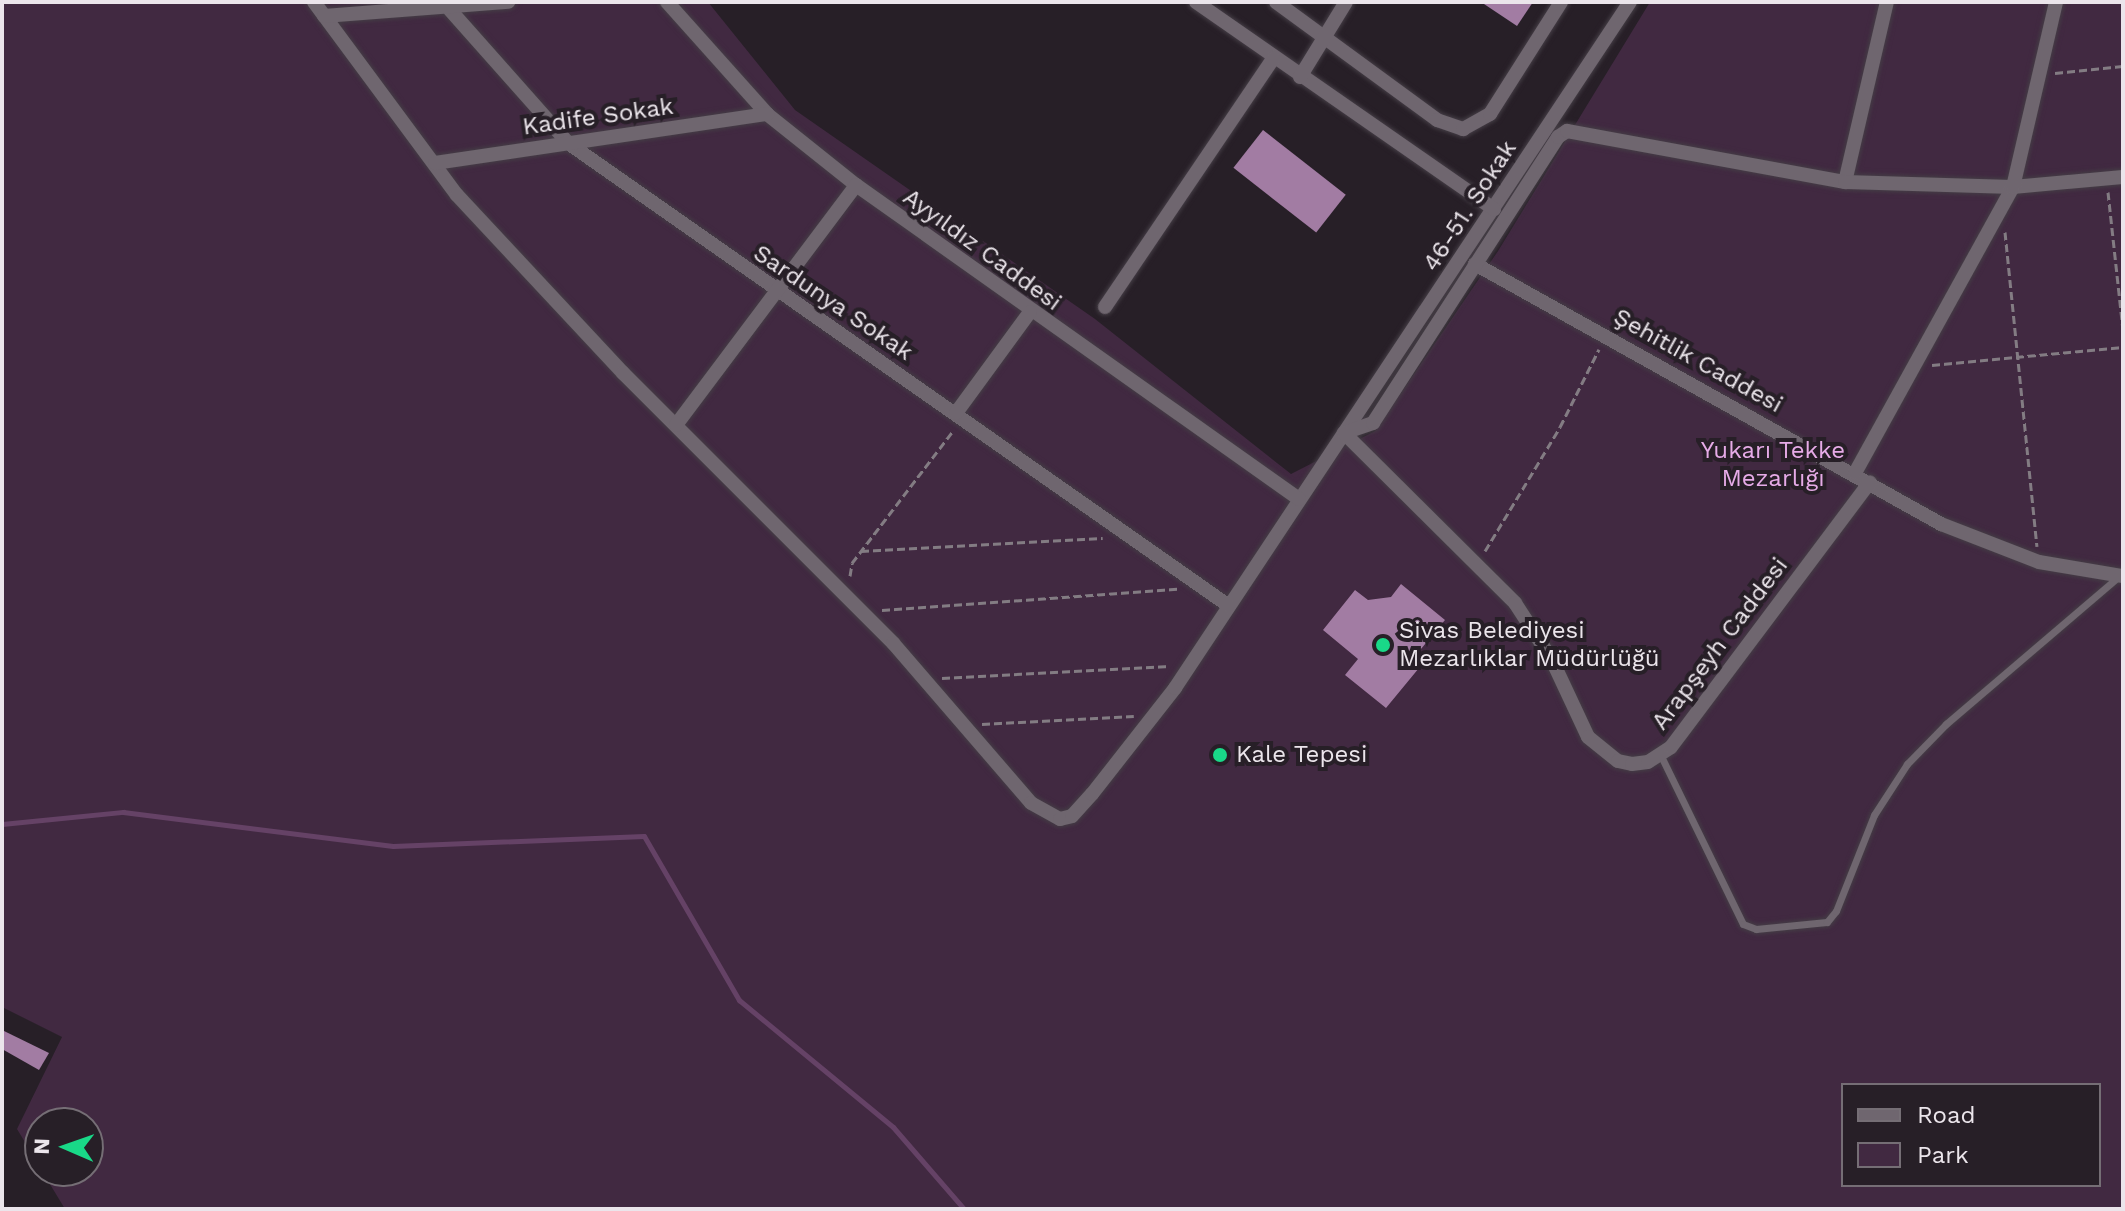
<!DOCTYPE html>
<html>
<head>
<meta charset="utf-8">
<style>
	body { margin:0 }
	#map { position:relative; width:2125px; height:1211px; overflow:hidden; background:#271f27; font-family:"Work Sans",sans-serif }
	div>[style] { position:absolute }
	.green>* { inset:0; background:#412941 }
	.stream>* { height:5px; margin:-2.5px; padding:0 2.5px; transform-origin:2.5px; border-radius:2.5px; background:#654266 }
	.building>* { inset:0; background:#a27ca3; transform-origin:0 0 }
	.path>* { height:3px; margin-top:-1.5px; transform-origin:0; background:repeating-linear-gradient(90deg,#837c83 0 8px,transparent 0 12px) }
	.roads { filter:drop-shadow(0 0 2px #443d45) drop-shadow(0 0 2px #443d45) }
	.lane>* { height:7px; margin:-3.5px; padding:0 3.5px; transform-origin:3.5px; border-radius:3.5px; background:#6f666f }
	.street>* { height:14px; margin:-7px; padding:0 7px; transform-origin:7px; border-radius:7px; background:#6f666f }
	.dots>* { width:22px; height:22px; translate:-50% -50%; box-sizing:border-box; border:4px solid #271f27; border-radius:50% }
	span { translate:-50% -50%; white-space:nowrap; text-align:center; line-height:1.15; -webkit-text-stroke:8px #271f27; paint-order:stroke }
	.street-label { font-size:24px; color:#ebe5eb }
	.park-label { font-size:24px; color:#e6abe7 }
	.poi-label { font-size:24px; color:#ebe5eb }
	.left { translate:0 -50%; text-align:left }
	.frame { position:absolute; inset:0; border:4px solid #ebe5eb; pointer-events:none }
	.legend { position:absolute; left:1841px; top:1083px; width:260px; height:104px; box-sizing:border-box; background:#271f27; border:2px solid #756e75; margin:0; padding:10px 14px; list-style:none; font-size:24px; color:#ebe5eb }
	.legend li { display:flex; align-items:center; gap:16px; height:40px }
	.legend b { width:40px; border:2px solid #756e75 }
	.north { position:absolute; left:24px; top:1107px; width:80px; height:80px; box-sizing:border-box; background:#271f27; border:2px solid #756e75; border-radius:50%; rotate:272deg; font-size:22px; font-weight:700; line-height:32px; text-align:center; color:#ebe5eb }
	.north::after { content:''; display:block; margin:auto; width:28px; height:36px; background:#19d988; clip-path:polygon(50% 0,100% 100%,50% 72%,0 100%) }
</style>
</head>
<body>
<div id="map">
	<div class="green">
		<div style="clip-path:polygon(evenodd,2px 2px,708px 2px,795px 110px,1095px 319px,1291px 474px,1375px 431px,1498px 251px,1650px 2px,2123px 2px,2123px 1209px,65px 1209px,42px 1171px,88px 1171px,88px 1123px,40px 1123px,40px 1167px,17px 1129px,62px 1037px,2px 1007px,2px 2px,1843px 1085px,2099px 1085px,2099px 1185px,1843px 1185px,1843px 1085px)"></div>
	</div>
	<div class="stream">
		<div style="left:2px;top:824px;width:122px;rotate:-5.7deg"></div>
		<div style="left:123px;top:812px;width:272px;rotate:7.2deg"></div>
		<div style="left:393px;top:846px;width:251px;rotate:-2.3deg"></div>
		<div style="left:644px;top:836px;width:190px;rotate:59.9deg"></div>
		<div style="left:739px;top:1000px;width:200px;rotate:39.5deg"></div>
		<div style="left:893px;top:1127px;width:108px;rotate:49.1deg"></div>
	</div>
	<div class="building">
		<div style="clip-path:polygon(1481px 2px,1533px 2px,1517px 26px)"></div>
		<div style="left:1263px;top:130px;width:105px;height:48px;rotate:38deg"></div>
		<div style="clip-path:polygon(1401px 584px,1445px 620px,1411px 661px,1419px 668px,1386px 708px,1345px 675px,1358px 659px,1323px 630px,1355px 590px,1368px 600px,1391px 597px)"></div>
		<div style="clip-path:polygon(2px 1030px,49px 1053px,39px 1070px,2px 1049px)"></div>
	</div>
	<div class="path">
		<div style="left:2055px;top:73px;width:68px;rotate:-5.9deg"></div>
		<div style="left:2108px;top:192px;width:140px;rotate:83.8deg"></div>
		<div style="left:2005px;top:232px;width:316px;rotate:84.2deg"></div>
		<div style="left:1932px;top:365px;width:192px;rotate:-5.4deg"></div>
		<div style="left:861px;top:551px;width:242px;rotate:-3.1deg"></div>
		<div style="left:1485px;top:551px;width:145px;rotate:-58.8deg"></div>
		<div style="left:1560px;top:427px;width:87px;rotate:-63.4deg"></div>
		<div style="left:850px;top:576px;width:13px;rotate:-81deg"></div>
		<div style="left:852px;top:563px;width:166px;rotate:-52.6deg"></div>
		<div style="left:882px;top:610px;width:296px;rotate:-4.1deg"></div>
		<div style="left:942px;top:678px;width:228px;rotate:-3deg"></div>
		<div style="left:982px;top:724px;width:152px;rotate:-3deg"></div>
	</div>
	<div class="roads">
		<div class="lane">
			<div style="left:1660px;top:754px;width:189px;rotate:64deg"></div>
			<div style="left:1743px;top:924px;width:14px;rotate:21deg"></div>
			<div style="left:1756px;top:929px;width:71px;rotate:-5.6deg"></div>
			<div style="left:1827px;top:922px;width:14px;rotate:-51deg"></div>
			<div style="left:1836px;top:911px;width:103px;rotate:-68.4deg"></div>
			<div style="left:1874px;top:815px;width:61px;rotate:-57.1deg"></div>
			<div style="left:1907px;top:764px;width:56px;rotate:-45.7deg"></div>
			<div style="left:1946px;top:724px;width:228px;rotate:-40.5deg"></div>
		</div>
		<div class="street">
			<div style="left:314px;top:2px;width:240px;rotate:53.5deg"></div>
			<div style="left:457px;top:195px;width:243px;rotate:47deg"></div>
			<div style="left:623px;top:373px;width:382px;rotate:45deg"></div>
			<div style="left:893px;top:643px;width:211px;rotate:49.2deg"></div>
			<div style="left:1031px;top:803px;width:33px;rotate:29deg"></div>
			<div style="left:1060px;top:819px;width:12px;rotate:-14deg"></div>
			<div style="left:1072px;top:816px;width:30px;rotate:-48deg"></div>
			<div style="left:1092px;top:794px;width:135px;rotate:-51.9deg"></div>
			<div style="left:1175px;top:688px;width:823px;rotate:-56.45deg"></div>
			<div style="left:443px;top:2px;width:188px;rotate:48.4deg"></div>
			<div style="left:568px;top:143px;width:807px;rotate:35.01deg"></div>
			<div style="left:667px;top:2px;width:150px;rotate:48.2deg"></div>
			<div style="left:767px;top:114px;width:114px;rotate:38.6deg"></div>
			<div style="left:856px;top:185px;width:543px;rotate:35.33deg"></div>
			<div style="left:1196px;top:2px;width:363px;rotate:34.8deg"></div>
			<div style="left:1276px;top:2px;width:200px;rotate:36.2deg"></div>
			<div style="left:1437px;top:120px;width:28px;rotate:19deg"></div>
			<div style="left:1463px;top:129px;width:31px;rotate:-29deg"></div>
			<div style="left:1490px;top:114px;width:133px;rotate:-57.6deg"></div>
			<div style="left:324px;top:16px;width:185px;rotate:-4.4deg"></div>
			<div style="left:1300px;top:77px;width:88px;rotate:-58.5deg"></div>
			<div style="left:435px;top:163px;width:336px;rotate:-8.4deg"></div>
			<div style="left:1845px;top:182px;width:185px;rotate:-76.9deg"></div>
			<div style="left:1475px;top:264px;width:534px;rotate:29.16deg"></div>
			<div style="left:1941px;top:524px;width:105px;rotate:21.2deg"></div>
			<div style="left:2039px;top:562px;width:85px;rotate:9.5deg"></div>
			<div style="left:1105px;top:307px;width:300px;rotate:-55.9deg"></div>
			<div style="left:956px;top:413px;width:125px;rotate:-53.8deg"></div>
			<div style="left:676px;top:425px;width:300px;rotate:-53.1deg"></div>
			<div style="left:1344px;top:433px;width:31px;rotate:-19deg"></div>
			<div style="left:1373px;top:423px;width:341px;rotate:-57.1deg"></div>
			<div style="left:1558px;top:137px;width:11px;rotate:-34deg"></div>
			<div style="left:1567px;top:131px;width:283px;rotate:10.4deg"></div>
			<div style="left:1845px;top:182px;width:168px;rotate:1.7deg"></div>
			<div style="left:2013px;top:187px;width:110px;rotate:-5.2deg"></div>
			<div style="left:1344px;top:433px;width:241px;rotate:44.8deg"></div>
			<div style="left:1515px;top:603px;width:68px;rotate:57deg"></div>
			<div style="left:1552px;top:660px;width:85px;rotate:64.9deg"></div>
			<div style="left:1588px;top:737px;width:38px;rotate:39deg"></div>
			<div style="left:1618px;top:761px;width:14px;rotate:12deg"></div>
			<div style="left:1632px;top:764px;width:16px;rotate:-7deg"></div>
			<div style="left:1648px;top:762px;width:27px;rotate:-33deg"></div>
			<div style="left:1671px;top:747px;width:331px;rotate:-53.1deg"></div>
			<div style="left:1855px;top:473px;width:327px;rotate:-61.1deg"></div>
			<div style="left:2013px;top:187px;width:190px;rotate:-76.9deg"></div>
		</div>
	</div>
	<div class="dots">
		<div style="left:1383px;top:645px;background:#19d988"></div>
		<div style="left:1220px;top:755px;background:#19d988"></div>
	</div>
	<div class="street-label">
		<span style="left:598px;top:117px;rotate:-8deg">Kadife Sokak</span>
		<span style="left:1470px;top:206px;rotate:-57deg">46-51. Sokak</span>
		<span style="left:982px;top:250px;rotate:36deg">Ayyıldız Caddesi</span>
		<span style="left:833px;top:303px;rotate:34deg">Sardunya Sokak</span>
		<span style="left:1698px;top:361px;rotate:29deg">Şehitlik Caddesi</span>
		<span style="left:1720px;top:644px;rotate:-53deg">Arapşeyh Caddesi</span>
	</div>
	<div class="park-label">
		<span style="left:1773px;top:465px">Yukarı Tekke<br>Mezarlığı</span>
	</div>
	<div class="poi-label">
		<span class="left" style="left:1399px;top:645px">Sivas Belediyesi<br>Mezarlıklar Müdürlüğü</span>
		<span class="left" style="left:1236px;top:755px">Kale Tepesi</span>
	</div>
	<div class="frame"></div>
	<ul class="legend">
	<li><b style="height:10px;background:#6f666f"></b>Road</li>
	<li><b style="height:22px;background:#412941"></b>Park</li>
	</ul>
	<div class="north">N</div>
</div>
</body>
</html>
